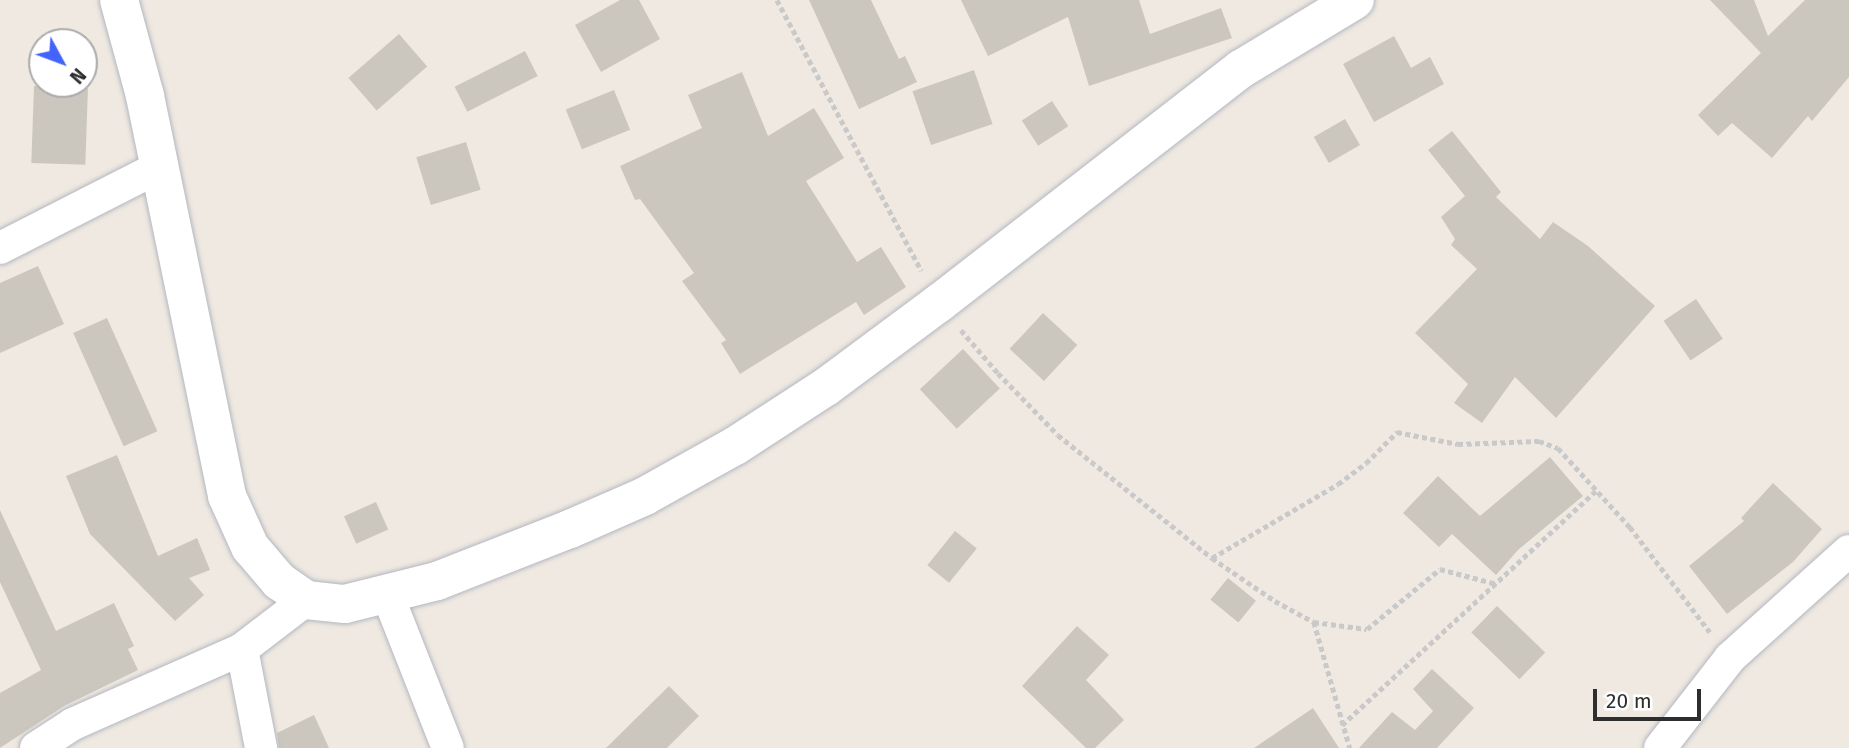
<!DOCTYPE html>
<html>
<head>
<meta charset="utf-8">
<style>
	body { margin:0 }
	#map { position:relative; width:1849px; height:748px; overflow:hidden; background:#efe9e1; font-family:"Fira Sans",sans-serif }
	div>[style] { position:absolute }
	.building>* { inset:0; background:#cbc7bf; transform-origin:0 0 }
	.path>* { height:4.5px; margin-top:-2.25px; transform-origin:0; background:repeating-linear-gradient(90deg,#c9c9c9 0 5px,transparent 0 8.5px) }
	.roads { filter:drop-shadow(0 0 2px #b4b7c1) drop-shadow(0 0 2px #b4b7c1) }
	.street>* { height:32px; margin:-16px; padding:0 16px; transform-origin:16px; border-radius:16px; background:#fff }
	.secondary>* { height:38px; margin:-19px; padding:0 19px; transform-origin:19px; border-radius:19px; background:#fff }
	span { translate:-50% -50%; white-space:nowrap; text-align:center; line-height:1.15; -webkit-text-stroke:5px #fff; paint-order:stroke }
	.north { position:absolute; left:28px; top:28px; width:70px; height:70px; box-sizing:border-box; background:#fff; border:2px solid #ababab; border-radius:50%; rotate:131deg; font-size:19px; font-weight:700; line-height:28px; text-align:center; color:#2e2e2e }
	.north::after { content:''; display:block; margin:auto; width:24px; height:32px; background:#4264fb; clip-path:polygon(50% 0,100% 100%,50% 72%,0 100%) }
	.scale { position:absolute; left:1593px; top:689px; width:108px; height:32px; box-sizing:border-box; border:4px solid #2e2e2e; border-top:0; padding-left:9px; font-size:21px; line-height:24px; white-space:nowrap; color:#2e2e2e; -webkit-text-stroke:5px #fff; paint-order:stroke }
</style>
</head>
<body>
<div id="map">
	<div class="building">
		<div style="clip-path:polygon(620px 0,639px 0,660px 39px,601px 72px,575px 25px)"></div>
		<div style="clip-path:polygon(809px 0,871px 0,899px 59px,905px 56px,917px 82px,859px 109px)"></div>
		<div style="clip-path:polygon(961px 0,1139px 0,1150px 34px,1221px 8px,1232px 38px,1089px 86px,1068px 17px,988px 56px)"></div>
		<div style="clip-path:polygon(1710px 0,1754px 0,1768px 36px,1805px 0,1849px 0,1849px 77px,1812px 121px,1808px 116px,1772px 158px,1732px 123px,1718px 136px,1698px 115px,1761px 53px)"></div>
		<div style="left:399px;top:34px;width:43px;height:67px;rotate:49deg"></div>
		<div style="clip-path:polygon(1394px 36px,1411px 68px,1430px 57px,1444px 84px,1374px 122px,1343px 64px)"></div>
		<div style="left:525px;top:51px;width:28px;height:79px;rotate:63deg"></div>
		<div style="left:974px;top:70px;width:57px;height:65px;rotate:71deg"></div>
		<div style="clip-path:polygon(742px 72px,768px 136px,814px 108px,844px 158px,806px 181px,857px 262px,881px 247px,906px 287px,864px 315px,856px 302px,740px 374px,721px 343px,726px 340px,682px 281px,694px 273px,640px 199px,635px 200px,620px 166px,702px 128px,688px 95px)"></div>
		<div style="left:34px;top:86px;width:54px;height:77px;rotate:2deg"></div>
		<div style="left:614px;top:90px;width:43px;height:52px;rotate:68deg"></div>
		<div style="left:1052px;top:101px;width:30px;height:36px;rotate:57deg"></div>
		<div style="left:1345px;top:119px;width:30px;height:36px;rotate:60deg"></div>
		<div style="clip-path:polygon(1452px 131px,1501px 192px,1496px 197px,1540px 239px,1553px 222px,1588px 246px,1655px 306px,1556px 418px,1515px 377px,1482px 423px,1454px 403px,1468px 384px,1415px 333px,1477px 269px,1451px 245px,1455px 239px,1441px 217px,1465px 196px,1428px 150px)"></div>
		<div style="left:466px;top:142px;width:50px;height:52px;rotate:73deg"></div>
		<div style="clip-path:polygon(38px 266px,64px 324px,0 353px,0 283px)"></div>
		<div style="left:1696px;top:299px;width:48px;height:39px;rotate:56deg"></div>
		<div style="left:1043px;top:313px;width:47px;height:49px;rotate:43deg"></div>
		<div style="left:107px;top:318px;width:124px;height:37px;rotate:66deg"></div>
		<div style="left:963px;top:349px;width:54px;height:59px;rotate:47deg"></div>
		<div style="clip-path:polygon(117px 455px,158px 556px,197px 538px,210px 570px,189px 578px,204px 595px,175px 621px,90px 534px,66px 476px)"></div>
		<div style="clip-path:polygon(1550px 457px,1583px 496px,1518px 550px,1496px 575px,1452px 534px,1439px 547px,1403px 513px,1438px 476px,1480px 516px)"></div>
		<div style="clip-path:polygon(1773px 483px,1822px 529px,1793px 562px,1727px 614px,1689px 566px,1744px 521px,1741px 518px)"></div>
		<div style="left:376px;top:502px;width:30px;height:35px;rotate:66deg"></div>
		<div style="clip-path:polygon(0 510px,56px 631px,114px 603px,134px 646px,128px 649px,138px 670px,64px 706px,0 748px,0 693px,41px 670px,0 582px)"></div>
		<div style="left:955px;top:531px;width:28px;height:44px;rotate:39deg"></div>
		<div style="left:1228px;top:578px;width:36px;height:28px;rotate:39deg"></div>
		<div style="left:1497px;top:606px;width:67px;height:37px;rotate:44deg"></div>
		<div style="clip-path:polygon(1077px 626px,1109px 655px,1086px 680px,1124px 720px,1095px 748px,1086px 748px,1022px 686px)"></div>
		<div style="clip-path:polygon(1432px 669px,1474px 708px,1437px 748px,1359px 748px,1392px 712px,1415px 730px,1433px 711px,1413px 689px)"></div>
		<div style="clip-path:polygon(669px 686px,699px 716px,667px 748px,606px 748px)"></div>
		<div style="clip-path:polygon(1313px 708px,1339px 748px,1254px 748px)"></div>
		<div style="clip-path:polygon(314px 715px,329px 748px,279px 748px,277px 733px)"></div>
	</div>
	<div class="path">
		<div style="left:777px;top:0;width:307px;rotate:61.9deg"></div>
		<div style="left:961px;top:330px;width:57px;rotate:49.3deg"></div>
		<div style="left:998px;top:373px;width:86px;rotate:45.9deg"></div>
		<div style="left:1058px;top:435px;width:197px;rotate:38.6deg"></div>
		<div style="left:1212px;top:558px;width:76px;rotate:34.3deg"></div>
		<div style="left:1275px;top:601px;width:44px;rotate:28.3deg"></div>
		<div style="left:1314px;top:622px;width:53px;rotate:7.5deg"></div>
		<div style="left:1367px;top:629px;width:94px;rotate:-39.4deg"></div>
		<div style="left:1440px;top:569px;width:59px;rotate:14.7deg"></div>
		<div style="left:1212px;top:558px;width:146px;rotate:-30.4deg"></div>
		<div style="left:1338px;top:484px;width:35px;rotate:-37deg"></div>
		<div style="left:1366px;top:463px;width:44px;rotate:-45deg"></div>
		<div style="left:1397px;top:432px;width:62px;rotate:11.1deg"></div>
		<div style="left:1458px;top:444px;width:81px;rotate:-2.1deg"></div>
		<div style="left:1539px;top:441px;width:20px;rotate:20deg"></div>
		<div style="left:1558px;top:448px;width:107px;rotate:47.7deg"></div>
		<div style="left:1630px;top:527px;width:132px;rotate:52.7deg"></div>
		<div style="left:1314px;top:622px;width:131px;rotate:74.1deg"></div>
		<div style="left:1342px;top:725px;width:345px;rotate:-42.7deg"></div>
	</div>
	<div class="roads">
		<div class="street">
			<div style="left:0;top:248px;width:178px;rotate:-27deg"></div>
			<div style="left:388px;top:596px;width:163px;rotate:68.5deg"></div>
			<div style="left:242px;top:649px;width:101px;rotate:79.1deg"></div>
			<div style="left:36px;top:748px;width:44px;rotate:-33deg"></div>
			<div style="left:73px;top:724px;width:185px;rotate:-23.9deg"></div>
			<div style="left:242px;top:649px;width:81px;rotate:-37.4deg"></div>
			<div style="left:1660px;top:748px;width:114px;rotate:-52.1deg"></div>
			<div style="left:1730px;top:658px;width:160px;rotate:-42deg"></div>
		</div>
		<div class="secondary">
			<div style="left:119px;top:0;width:99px;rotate:74.8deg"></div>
			<div style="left:145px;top:96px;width:408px;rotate:78.4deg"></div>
			<div style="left:227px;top:496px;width:56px;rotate:65.7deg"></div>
			<div style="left:250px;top:547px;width:45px;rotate:49.5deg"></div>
			<div style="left:279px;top:581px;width:33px;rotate:35deg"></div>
			<div style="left:306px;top:600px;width:39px;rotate:6deg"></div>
			<div style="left:345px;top:604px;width:95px;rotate:-14deg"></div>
			<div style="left:437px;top:581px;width:143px;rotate:-21.4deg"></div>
			<div style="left:570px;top:529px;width:82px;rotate:-23.7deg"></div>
			<div style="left:645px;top:496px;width:103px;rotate:-29.1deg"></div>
			<div style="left:735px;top:446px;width:108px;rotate:-33deg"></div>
			<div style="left:826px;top:387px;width:141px;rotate:-36.6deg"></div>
			<div style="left:939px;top:303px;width:382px;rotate:-37.8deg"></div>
			<div style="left:1241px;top:69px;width:133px;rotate:-31.2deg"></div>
		</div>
	</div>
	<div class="north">N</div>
	<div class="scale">20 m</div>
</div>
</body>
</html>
